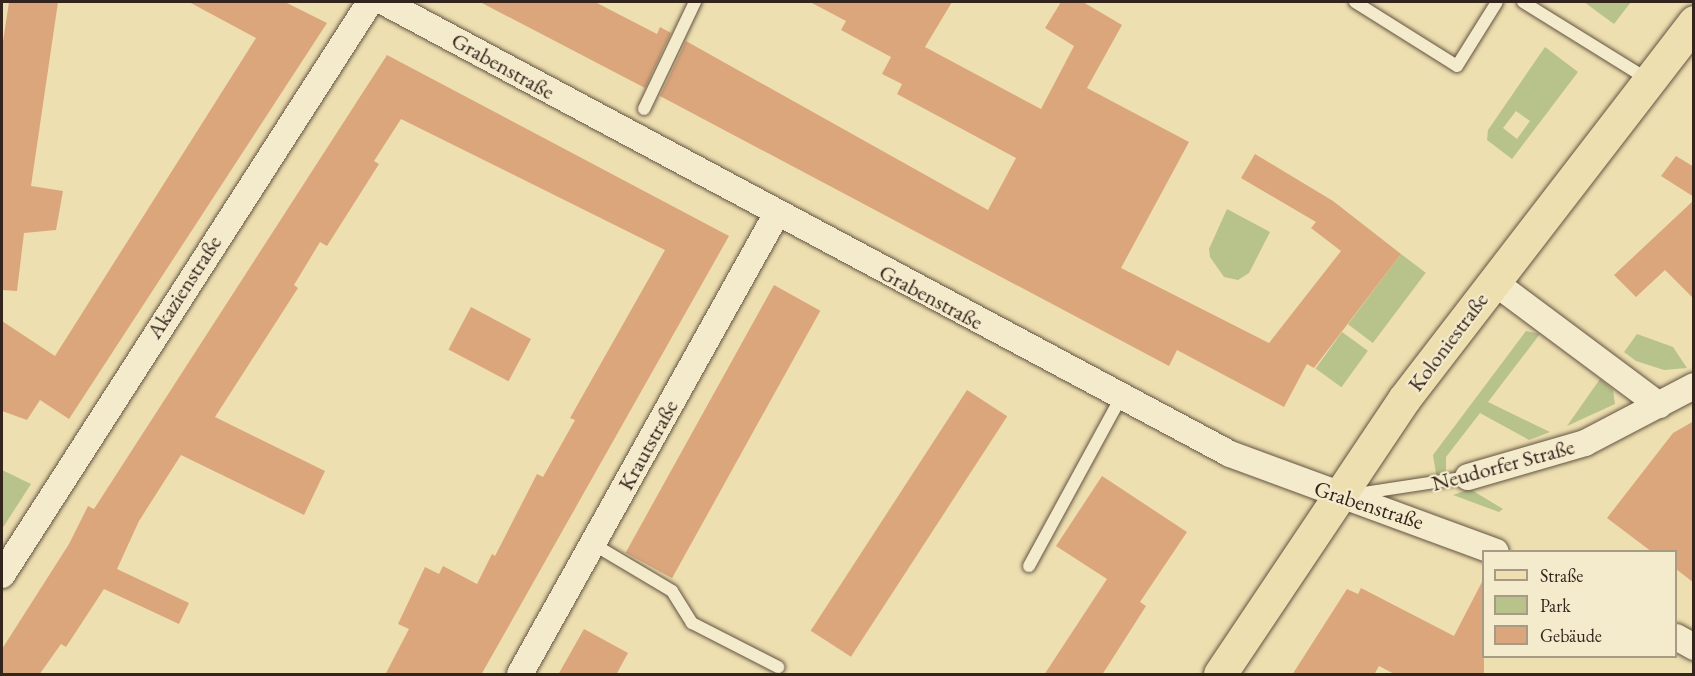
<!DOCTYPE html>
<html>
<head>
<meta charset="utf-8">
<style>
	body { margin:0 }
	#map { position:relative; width:1695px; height:676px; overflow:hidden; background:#eedfb0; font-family:"EB Garamond",serif }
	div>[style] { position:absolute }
	.green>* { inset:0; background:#b8c28b; transform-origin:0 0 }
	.building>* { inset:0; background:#dca67c; transform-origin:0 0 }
	.roads { filter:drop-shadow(0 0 2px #625442) drop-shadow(0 0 2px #625442) }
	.lane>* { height:12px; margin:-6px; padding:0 6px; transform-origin:6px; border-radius:6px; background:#f4eacc }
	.street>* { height:26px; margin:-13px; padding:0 13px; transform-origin:13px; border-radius:13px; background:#f4eacc }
	.primary>* { height:33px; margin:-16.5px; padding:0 16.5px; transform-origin:16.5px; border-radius:16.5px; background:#eedfb0 }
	span { translate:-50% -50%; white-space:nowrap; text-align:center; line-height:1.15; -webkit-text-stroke:4.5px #f4eacc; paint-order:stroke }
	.street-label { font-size:22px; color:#33251d }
	.frame { position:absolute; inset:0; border:3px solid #33251d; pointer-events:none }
	.legend { position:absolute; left:1482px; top:550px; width:195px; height:108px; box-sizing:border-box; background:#f4eacc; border:2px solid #a79b86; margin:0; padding:8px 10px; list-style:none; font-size:18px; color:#33251d }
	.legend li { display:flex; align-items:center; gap:12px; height:30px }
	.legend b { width:30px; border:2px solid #a79b86 }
</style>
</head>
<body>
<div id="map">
	<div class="green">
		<div style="clip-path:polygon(1584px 2px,1631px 2px,1614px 24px)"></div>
		<div style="clip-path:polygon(evenodd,1545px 47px,1578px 72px,1512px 159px,1487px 140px,1488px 130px,1545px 47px,1516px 111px,1530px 121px,1517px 139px,1503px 128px,1516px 111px)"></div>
		<div style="clip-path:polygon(1227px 209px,1270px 232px,1249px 273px,1238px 280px,1224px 277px,1210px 257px,1209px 249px)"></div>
		<div style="left:1401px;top:254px;width:31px;height:88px;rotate:37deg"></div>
		<div style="clip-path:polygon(1526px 331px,1540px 334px,1488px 402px,1550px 432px,1529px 440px,1480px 413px,1446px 457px,1446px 471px,1436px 474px,1433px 455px)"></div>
		<div style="left:1342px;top:332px;width:32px;height:45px;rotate:36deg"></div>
		<div style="clip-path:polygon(1637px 334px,1673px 347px,1687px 368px,1664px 370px,1636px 361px,1624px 352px)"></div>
		<div style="clip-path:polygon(1600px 379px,1613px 390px,1615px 404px,1567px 426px)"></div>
		<div style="clip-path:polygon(2px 470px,31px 484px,2px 529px)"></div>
		<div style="clip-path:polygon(1470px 489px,1503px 509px,1499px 512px,1453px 495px)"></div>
	</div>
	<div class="building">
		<div style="clip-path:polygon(9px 2px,58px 2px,31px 186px,63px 191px,56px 230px,24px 233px,17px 291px,2px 290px,2px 48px)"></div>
		<div style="clip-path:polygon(189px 2px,285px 2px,327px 23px,69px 419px,40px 400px,27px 420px,2px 411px,2px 321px,55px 356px,256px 38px)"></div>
		<div style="clip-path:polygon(480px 2px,595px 2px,657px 34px,660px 27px,671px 33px,645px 88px)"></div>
		<div style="clip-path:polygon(810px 2px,952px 2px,925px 47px,1041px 109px,1074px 46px,1045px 28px,1061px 2px,1083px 2px,1122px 25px,1087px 88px,1189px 142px,1121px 268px,1269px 343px,1341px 251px,1311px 228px,1316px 222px,1241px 178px,1255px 154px,1333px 201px,1401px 254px,1314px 368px,1307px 364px,1284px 407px,1177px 350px,1169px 366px,660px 96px,686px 41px,988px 210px,1016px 158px,897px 94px,902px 84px,882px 74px,891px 57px,841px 30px,846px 21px)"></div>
		<div style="clip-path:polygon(387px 55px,729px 236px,481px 675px,385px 675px,409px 629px,398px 624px,425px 567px,439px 574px,443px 566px,477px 584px,492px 554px,495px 556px,537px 474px,543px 477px,575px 420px,570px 418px,665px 250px,401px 119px,374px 161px,379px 164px,327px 246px,320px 242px,294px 285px,298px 288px,215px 417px,325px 471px,304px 515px,181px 455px,139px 521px,117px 569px,189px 603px,179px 624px,104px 589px,66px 647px,61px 644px,39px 675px,2px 675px,2px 649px,69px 544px,88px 506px,94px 509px)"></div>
		<div style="clip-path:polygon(1676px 156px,1694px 167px,1694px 197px,1661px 176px)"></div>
		<div style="clip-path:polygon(1694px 200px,1694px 299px,1665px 270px,1636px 297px,1614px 275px)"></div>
		<div style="left:774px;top:285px;width:53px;height:306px;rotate:29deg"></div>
		<div style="left:471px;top:307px;width:68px;height:48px;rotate:28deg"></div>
		<div style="left:967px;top:390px;width:48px;height:287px;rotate:33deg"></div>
		<div style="clip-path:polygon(1694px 421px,1694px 583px,1676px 569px,1676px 552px,1652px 552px,1607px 518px,1673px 433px)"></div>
		<div style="clip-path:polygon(1102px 476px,1187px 532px,1140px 602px,1146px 606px,1102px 675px,1044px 675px,1107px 579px,1056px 546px)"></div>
		<div style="clip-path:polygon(1484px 578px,1484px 675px,1396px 675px,1379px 666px,1374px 675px,1292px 675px,1347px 589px,1358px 594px,1361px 588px,1454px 636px)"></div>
		<div style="clip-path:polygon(584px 629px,628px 653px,616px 675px,558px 675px)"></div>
	</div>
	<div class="roads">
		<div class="lane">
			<div style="left:1355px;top:2px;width:120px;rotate:32.1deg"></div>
			<div style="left:1457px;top:66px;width:75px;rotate:-58deg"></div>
			<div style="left:1523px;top:2px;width:146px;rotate:31.8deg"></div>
			<div style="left:644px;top:109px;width:119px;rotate:-64.5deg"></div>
			<div style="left:1357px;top:494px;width:112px;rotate:-8.7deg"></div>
			<div style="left:593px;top:544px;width:92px;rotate:30.7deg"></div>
			<div style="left:672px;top:591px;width:38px;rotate:58deg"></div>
			<div style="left:692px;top:623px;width:97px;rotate:27.1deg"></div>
			<div style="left:1029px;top:566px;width:192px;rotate:-61.4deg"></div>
		</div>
		<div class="street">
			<div style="left:384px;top:2px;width:959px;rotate:28.11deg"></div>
			<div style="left:1230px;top:454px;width:283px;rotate:20.2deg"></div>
			<div style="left:1494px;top:282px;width:206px;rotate:36.7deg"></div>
			<div style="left:1468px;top:477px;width:122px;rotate:-16.2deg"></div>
			<div style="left:1585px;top:443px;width:123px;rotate:-27.6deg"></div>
			<div style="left:2px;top:575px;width:681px;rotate:-57.29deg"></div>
			<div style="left:1676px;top:637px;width:21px;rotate:29deg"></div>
			<div style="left:520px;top:674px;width:526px;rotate:-60.85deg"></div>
		</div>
		<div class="primary">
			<div style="left:1220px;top:674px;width:331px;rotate:-56.2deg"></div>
			<div style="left:1404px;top:399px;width:476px;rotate:-52.4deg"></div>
		</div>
	</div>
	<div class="street-label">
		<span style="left:503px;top:66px;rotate:29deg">Grabenstraße</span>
		<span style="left:184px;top:287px;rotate:-57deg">Akazienstraße</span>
		<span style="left:931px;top:297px;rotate:28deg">Grabenstraße</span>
		<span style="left:1448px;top:342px;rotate:-53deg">Koloniestraße</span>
		<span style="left:648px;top:445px;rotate:-61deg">Krautstraße</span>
		<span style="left:1503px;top:465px;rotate:-15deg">Neudorfer Straße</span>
		<span style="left:1369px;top:505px;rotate:18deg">Grabenstraße</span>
	</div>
	<div class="frame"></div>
	<ul class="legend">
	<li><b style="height:8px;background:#eedfb0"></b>Straße</li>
	<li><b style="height:16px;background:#b8c28b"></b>Park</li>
	<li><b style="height:16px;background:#dca67c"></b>Gebäude</li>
	</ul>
</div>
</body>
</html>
